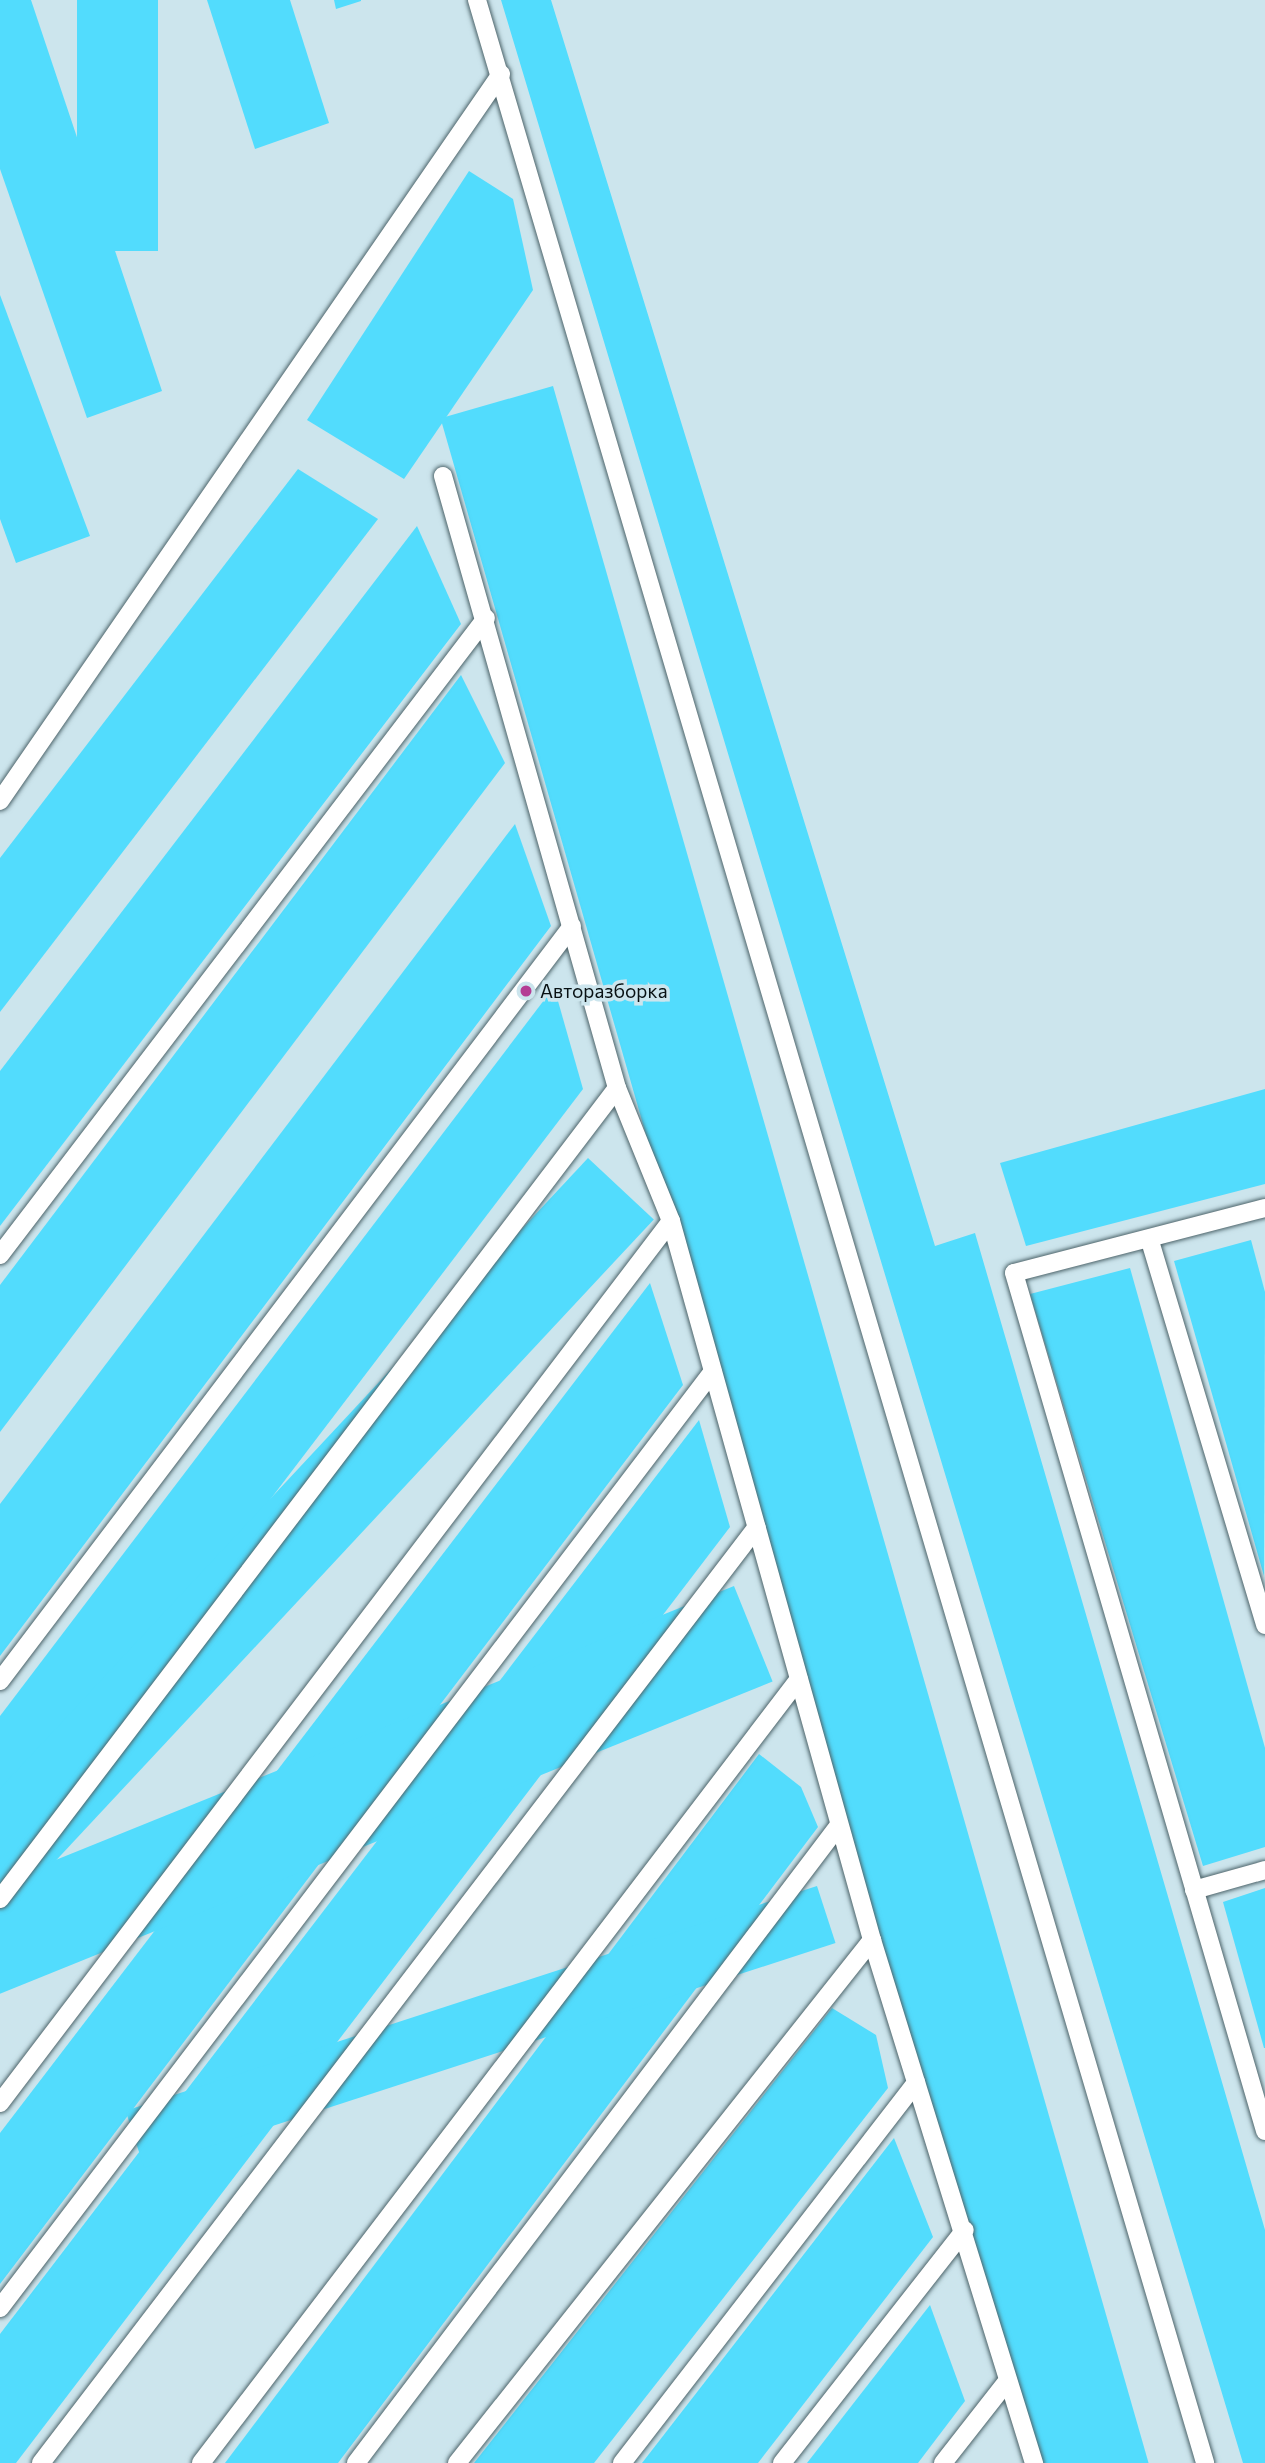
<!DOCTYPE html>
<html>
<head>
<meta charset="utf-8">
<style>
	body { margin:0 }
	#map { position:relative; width:1265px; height:2463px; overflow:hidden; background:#cce5ed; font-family:Commissioner,sans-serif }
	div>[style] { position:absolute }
	.building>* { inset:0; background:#52dcfd; transform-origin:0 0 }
	.roads { filter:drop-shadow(0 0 2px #4d646a) drop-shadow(0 0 2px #4d646a) }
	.lane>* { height:18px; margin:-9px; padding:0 9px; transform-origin:9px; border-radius:9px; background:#fff }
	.dots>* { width:19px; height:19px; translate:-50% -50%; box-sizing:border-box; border:4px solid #cce5ed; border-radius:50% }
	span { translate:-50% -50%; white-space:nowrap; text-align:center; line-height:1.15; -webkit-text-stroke:7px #cce5ed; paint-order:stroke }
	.poi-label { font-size:19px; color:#081113 }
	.left { translate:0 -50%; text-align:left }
</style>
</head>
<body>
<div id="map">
	<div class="building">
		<div style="clip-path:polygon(0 0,31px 0,162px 391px,87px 418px,0 169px)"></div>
		<div style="left:77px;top:0;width:81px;height:251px"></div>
		<div style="clip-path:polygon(207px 0,290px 0,329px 123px,255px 149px)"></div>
		<div style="clip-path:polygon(334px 0,361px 0,361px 1px,336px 9px)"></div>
		<div style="clip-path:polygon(501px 0,551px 0,935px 1246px,975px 1233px,1265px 2230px,1265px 2463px,1243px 2463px)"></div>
		<div style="clip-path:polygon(469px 171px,513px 199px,533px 290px,404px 479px,307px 420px)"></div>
		<div style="clip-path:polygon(0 295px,90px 536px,16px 563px,0 519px)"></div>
		<div style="left:553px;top:386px;width:2164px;height:117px;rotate:74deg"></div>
		<div style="clip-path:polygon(298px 469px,378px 519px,0 1012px,0 858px)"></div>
		<div style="clip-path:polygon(417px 526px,461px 624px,0 1226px,0 1071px)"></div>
		<div style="clip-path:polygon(461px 675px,505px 763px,0 1432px,0 1285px)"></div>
		<div style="clip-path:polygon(515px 824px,551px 926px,0 1656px,0 1504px)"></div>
		<div style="clip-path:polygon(554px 987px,583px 1089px,0 1854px,0 1716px)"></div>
		<div style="clip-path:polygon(1265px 1089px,1265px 1184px,1026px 1246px,1000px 1163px)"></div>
		<div style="left:588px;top:1158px;width:90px;height:970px;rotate:43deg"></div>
		<div style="clip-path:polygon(1251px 1240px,1265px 1292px,1264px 1576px,1174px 1261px)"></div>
		<div style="clip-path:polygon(1130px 1268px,1265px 1748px,1265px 1847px,1203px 1866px,1030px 1294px)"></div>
		<div style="clip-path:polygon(650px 1283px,683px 1385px,0 2284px,0 2133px)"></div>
		<div style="clip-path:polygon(699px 1420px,730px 1527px,16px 2463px,0 2463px,0 2334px)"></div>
		<div style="left:734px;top:1586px;width:103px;height:1102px;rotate:68deg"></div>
		<div style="clip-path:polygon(759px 1754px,801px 1787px,818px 1827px,338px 2463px,225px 2463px)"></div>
		<div style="left:817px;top:1886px;width:60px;height:727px;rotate:72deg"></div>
		<div style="clip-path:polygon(1265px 1888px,1265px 2048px,1264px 2048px,1223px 1902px)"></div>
		<div style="clip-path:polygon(832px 2008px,876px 2035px,888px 2088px,594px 2463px,474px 2463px)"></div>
		<div style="clip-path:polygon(894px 2138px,933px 2237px,758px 2463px,642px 2463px)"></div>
		<div style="clip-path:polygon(930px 2305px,965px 2401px,918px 2463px,807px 2463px)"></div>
	</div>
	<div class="roads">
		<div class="lane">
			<div style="left:477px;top:0;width:2568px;rotate:73.53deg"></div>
			<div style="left:443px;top:476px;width:636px;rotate:74.13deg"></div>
			<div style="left:617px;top:1088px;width:144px;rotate:67.9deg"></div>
			<div style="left:671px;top:1221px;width:747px;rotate:74.38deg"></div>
			<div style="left:0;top:801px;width:883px;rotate:-55.43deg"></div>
			<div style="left:1265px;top:1208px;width:259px;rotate:165.5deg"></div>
			<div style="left:1014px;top:1273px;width:894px;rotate:73.69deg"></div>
			<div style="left:1150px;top:1241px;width:401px;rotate:73.3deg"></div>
			<div style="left:0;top:1255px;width:801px;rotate:-52.66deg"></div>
			<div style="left:0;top:1681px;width:947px;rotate:-52.85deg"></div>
			<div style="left:1194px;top:1890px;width:74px;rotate:-15.7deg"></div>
			<div style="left:0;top:1899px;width:1019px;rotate:-52.74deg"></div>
			<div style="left:0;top:2103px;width:1108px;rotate:-52.74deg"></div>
			<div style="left:0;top:2308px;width:1177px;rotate:-52.73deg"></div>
			<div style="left:41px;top:2463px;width:1178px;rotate:-52.59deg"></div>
			<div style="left:201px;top:2463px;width:986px;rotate:-52.67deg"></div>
			<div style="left:356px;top:2463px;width:800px;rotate:-52.87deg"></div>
			<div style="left:457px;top:2463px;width:668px;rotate:-51.57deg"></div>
			<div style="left:872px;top:1940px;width:548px;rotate:72.79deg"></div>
			<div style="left:622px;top:2463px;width:481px;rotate:-52.3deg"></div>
			<div style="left:782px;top:2463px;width:296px;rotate:-51.9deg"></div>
			<div style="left:943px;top:2463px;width:105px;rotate:-51.9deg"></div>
		</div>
	</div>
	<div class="dots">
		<div style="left:526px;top:991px;background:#b43d94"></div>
	</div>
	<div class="poi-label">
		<span class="left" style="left:540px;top:991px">Авторазборка</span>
	</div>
</div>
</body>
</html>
